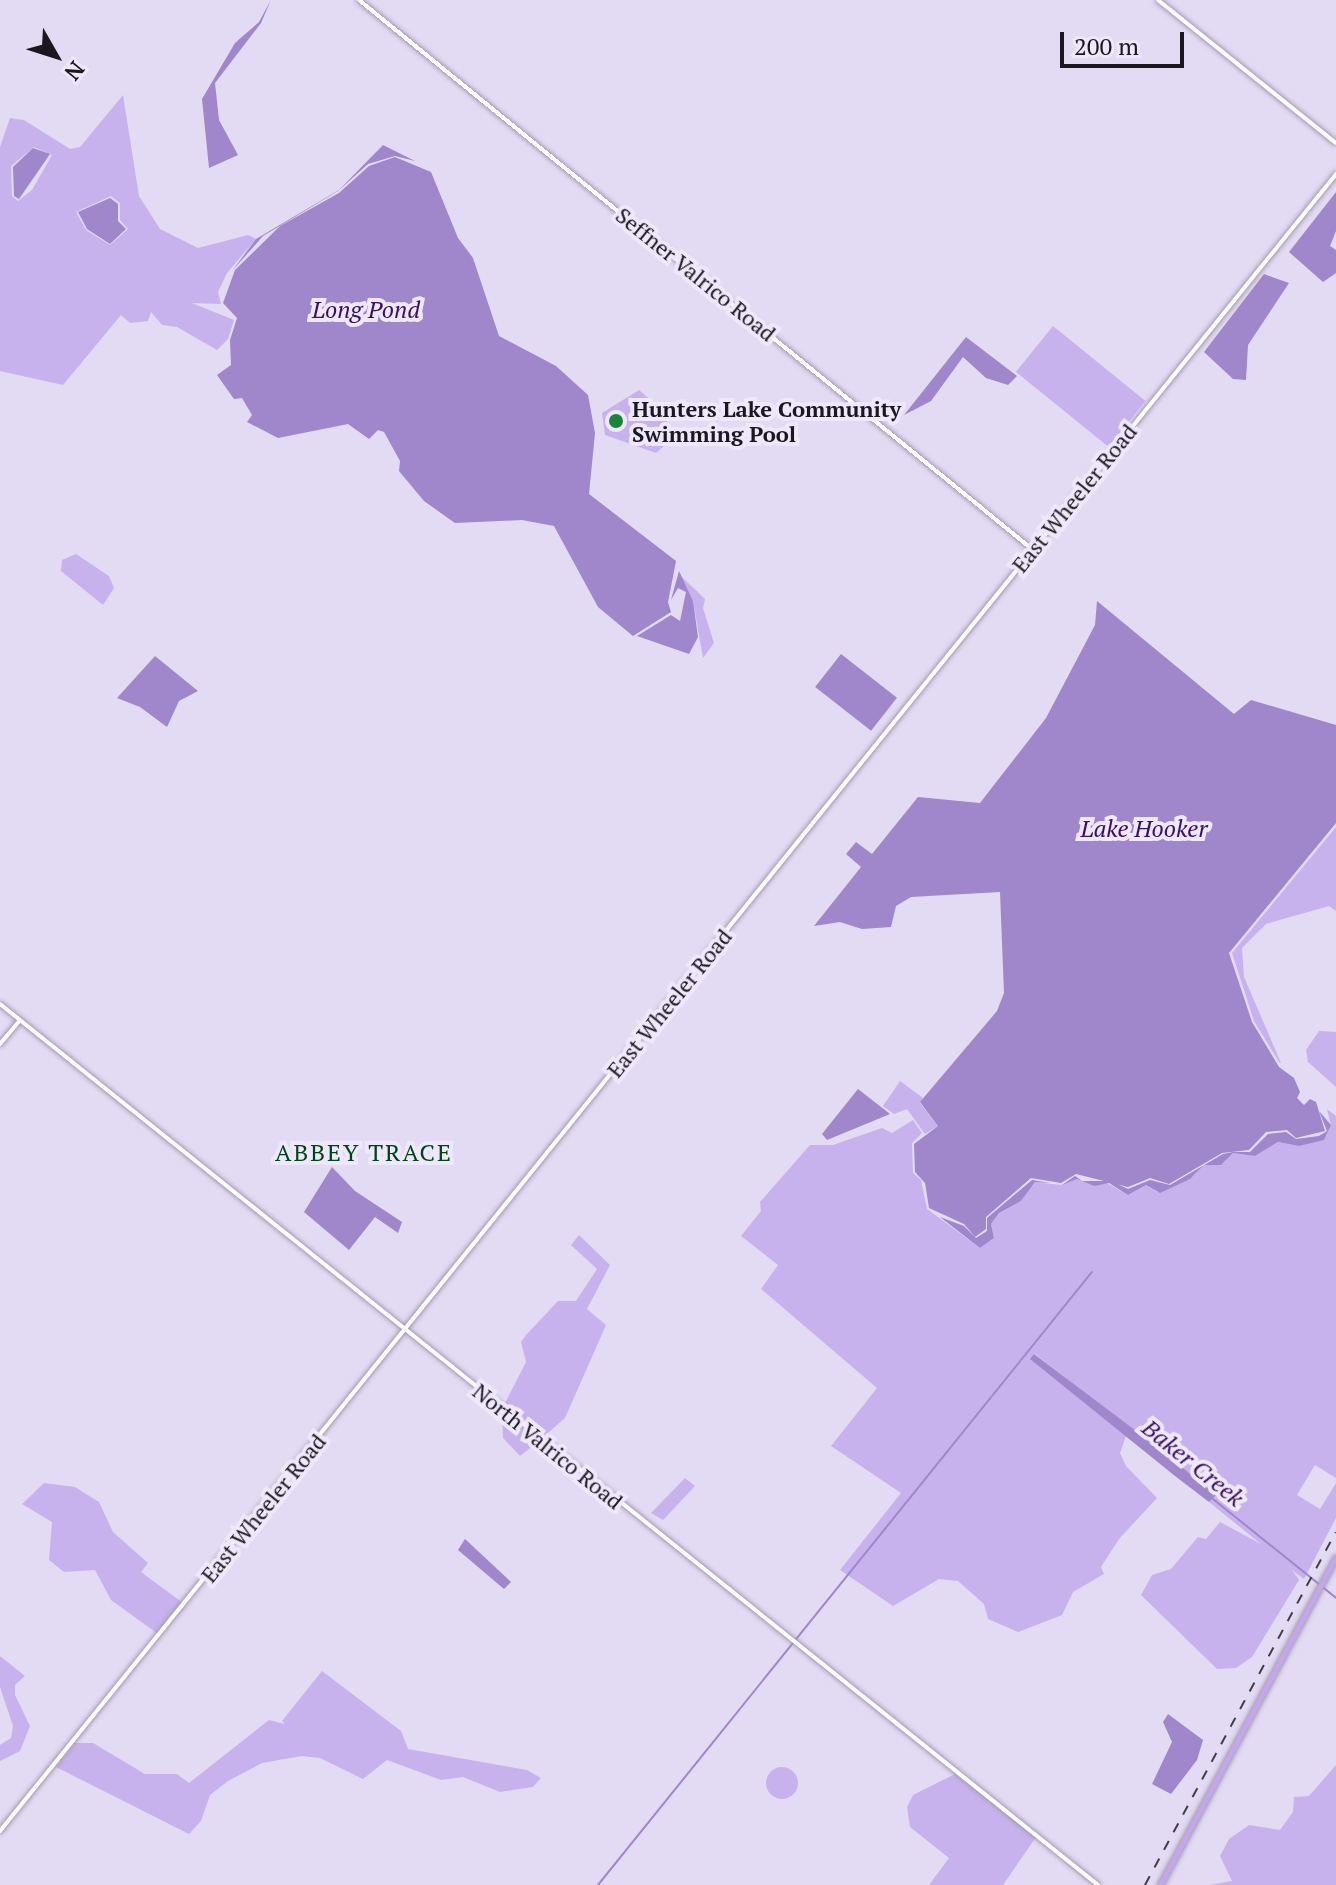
<!DOCTYPE html>
<html>
<head>
<meta charset="utf-8">
<style>
	body { margin:0 }
	#map { position:relative; width:1336px; height:1885px; overflow:hidden; background:#e3daf3; font-family:"PT Serif",serif }
	div>[style] { position:absolute }
	.green>* { inset:0; background:#c8b2ed; transform-origin:0 0 }
	.round { border-radius:50% }
	.water>* { inset:0; background:#a086ca; transform-origin:0 0 }
	.stream>* { height:2px; margin:-1px; padding:0 1px; transform-origin:1px; border-radius:1px; background:#a086ca }
	.roads { filter:drop-shadow(0 0 2px #a29ab1) drop-shadow(0 0 2px #a29ab1) }
	.minor>* { height:4px; margin:-2px; padding:0 2px; transform-origin:2px; border-radius:2px; background:#fff }
	.major>* { height:5px; margin:-2.5px; padding:0 2.5px; transform-origin:2.5px; border-radius:2.5px; background:#c4a7eb }
	.rail>* { height:2px; margin-top:-1px; transform-origin:0; background:repeating-linear-gradient(90deg,#413c48 0 10px,transparent 0 20px) }
	.dots>* { width:22px; height:22px; translate:-50% -50%; box-sizing:border-box; border:4px solid #efe8fc; border-radius:50% }
	span { translate:-50% -50%; white-space:nowrap; text-align:center; line-height:1.15; -webkit-text-stroke:8px #efe8fc; paint-order:stroke }
	.street-label { font-size:22px; color:#1a171f }
	.poi-label { font-size:22px; color:#1a171f; font-weight:700 }
	.left { translate:0 -50%; text-align:left }
	.water-label { font-size:24px; color:#3a1062; font-style:italic }
	.neighbourhood-label { font-size:24px; color:#004415; letter-spacing:2px }
	.north { position:absolute; left:16px; top:16px; width:80px; height:80px; -webkit-text-stroke:6px #efe8fc; paint-order:stroke; rotate:129deg; font-size:22px; font-weight:700; line-height:32px; text-align:center; color:#1a171f }
	.north::after { content:''; display:block; margin:auto; width:28px; height:36px; background:#1a171f; clip-path:polygon(50% 0,100% 100%,50% 72%,0 100%) }
	.scale { position:absolute; left:1060px; top:32px; width:124px; height:36px; box-sizing:border-box; border:4px solid #1a171f; border-top:0; padding-left:10px; font-size:24px; line-height:28px; white-space:nowrap; color:#1a171f; -webkit-text-stroke:6px #efe8fc; paint-order:stroke }
</style>
</head>
<body>
<div id="map">
	<div class="green">
		<div style="clip-path:polygon(evenodd,123px 95px,139px 196px,160px 229px,198px 248px,248px 235px,256px 239px,227px 273px,218px 292px,221px 304px,192px 303px,234px 320px,228px 339px,217px 350px,177px 327px,162px 325px,151px 312px,148px 321px,130px 323px,121px 315px,63px 385px,0 371px,0 147px,10px 118px,24px 120px,70px 149px,80px 147px,123px 95px,34px 147px,52px 155px,32px 190px,18px 201px,12px 196px,11px 166px,34px 147px,123px 95px,111px 196px,120px 203px,120px 220px,128px 229px,110px 245px,86px 230px,76px 212px,111px 196px)"></div>
		<div style="left:1053px;top:326px;width:119px;height:59px;rotate:39deg"></div>
		<div style="clip-path:polygon(639px 390px,668px 415px,664px 446px,656px 453px,605px 435px,602px 413px)"></div>
		<div style="clip-path:polygon(76px 554px,109px 576px,114px 588px,103px 605px,61px 571px,62px 560px)"></div>
		<div style="clip-path:polygon(680px 575px,705px 599px,703px 608px,714px 643px,703px 658px,693px 601px)"></div>
		<div style="clip-path:polygon(1336px 827px,1336px 911px,1329px 906px,1266px 924px,1242px 948px,1244px 977px,1281px 1063px,1279px 1062px,1254px 1021px,1232px 953px)"></div>
		<div style="clip-path:polygon(1319px 1031px,1336px 1032px,1336px 1087px,1308px 1062px,1306px 1050px)"></div>
		<div style="clip-path:polygon(900px 1081px,923px 1098px,920px 1103px,938px 1126px,925px 1134px,907px 1109px,894px 1114px,883px 1106px)"></div>
		<div style="clip-path:polygon(1327px 1109px,1336px 1116px,1336px 1478px,1315px 1465px,1297px 1495px,1320px 1509px,1336px 1483px,1336px 1518px,1304px 1579px,1292px 1570px,1299px 1580px,1252px 1657px,1236px 1668px,1217px 1669px,1141px 1595px,1152px 1575px,1171px 1569px,1198px 1537px,1206px 1539px,1220px 1522px,1261px 1544px,1209px 1502px,1215px 1495px,1035px 1354px,1031px 1359px,1126px 1436px,1120px 1453px,1126px 1466px,1157px 1498px,1119px 1539px,1101px 1567px,1104px 1574px,1073px 1592px,1062px 1615px,1018px 1632px,988px 1619px,984px 1604px,958px 1581px,939px 1579px,893px 1606px,840px 1570px,901px 1493px,831px 1446px,877px 1388px,761px 1289px,778px 1265px,741px 1236px,761px 1211px,760px 1202px,810px 1145px,833px 1145px,882px 1128px,892px 1133px,913px 1120px,922px 1133px,912px 1143px,913px 1173px,921px 1180px,927px 1209px,980px 1248px,994px 1238px,991px 1224px,999px 1213px,1021px 1201px,1035px 1182px,1061px 1185px,1077px 1179px,1094px 1186px,1105px 1182px,1128px 1195px,1146px 1185px,1157px 1192px,1190px 1179px,1204px 1165px,1223px 1163px,1233px 1153px,1255px 1156px,1278px 1142px,1299px 1146px,1326px 1136px,1331px 1125px)"></div>
		<div style="clip-path:polygon(579px 1235px,610px 1265px,587px 1309px,606px 1325px,565px 1418px,542px 1438px,503px 1407px,526px 1362px,521px 1342px,526px 1335px,558px 1301px,576px 1301px,597px 1269px,571px 1245px)"></div>
		<div style="clip-path:polygon(502px 1411px,539px 1441px,520px 1456px,503px 1438px)"></div>
		<div style="clip-path:polygon(685px 1478px,695px 1486px,663px 1520px,651px 1513px)"></div>
		<div style="clip-path:polygon(44px 1483px,75px 1487px,99px 1502px,113px 1532px,148px 1563px,141px 1572px,183px 1603px,158px 1634px,111px 1600px,95px 1570px,64px 1572px,49px 1560px,52px 1522px,22px 1504px)"></div>
		<div style="clip-path:polygon(0 1656px,25px 1676px,15px 1685px,15px 1695px,30px 1726px,20px 1751px,0 1761px,0 1745px,11px 1738px,13px 1726px,0 1687px)"></div>
		<div style="clip-path:polygon(322px 1671px,401px 1731px,408px 1749px,527px 1770px,541px 1778px,533px 1787px,500px 1792px,463px 1777px,441px 1780px,387px 1760px,363px 1779px,320px 1758px,302px 1756px,262px 1763px,228px 1781px,210px 1795px,201px 1821px,189px 1834px,56px 1767px,75px 1743px,93px 1743px,145px 1774px,177px 1774px,189px 1783px,269px 1720px,285px 1724px,282px 1721px)"></div>
		<div style="clip-path:polygon(1336px 1765px,1336px 1885px,1209px 1885px,1232px 1881px,1220px 1856px,1229px 1839px,1249px 1825px,1280px 1830px,1293px 1812px,1294px 1797px,1309px 1796px)"></div>
		<div class="round" style="left:766px;top:1767px;width:32px;height:32px"></div>
		<div style="clip-path:polygon(955px 1774px,1036px 1837px,1003px 1885px,929px 1885px,949px 1858px,910px 1827px,907px 1807px,913px 1795px)"></div>
	</div>
	<div class="water">
		<div style="clip-path:polygon(271px 0,261px 23px,215px 83px,219px 120px,238px 155px,209px 168px,202px 99px,235px 43px,259px 22px)"></div>
		<div style="clip-path:polygon(383px 145px,415px 161px,395px 156px,368px 164px,338px 191px,263px 236px,232px 271px,256px 239px,339px 190px)"></div>
		<div style="clip-path:polygon(33px 148px,50px 154px,19px 199px,14px 196px,13px 167px)"></div>
		<div style="clip-path:polygon(395px 157px,431px 172px,458px 238px,473px 258px,499px 336px,556px 366px,588px 395px,595px 433px,589px 494px,676px 561px,668px 602px,671px 612px,633px 636px,598px 607px,554px 526px,522px 520px,455px 523px,424px 501px,399px 471px,400px 461px,384px 432px,378px 430px,369px 439px,348px 424px,278px 438px,247px 422px,252px 415px,242px 398px,234px 399px,217px 375px,231px 365px,230px 340px,237px 318px,223px 303px,235px 270px,280px 226px,339px 193px,369px 166px)"></div>
		<div style="clip-path:polygon(1336px 192px,1336px 231px,1330px 246px,1336px 250px,1336px 273px,1323px 282px,1289px 252px)"></div>
		<div style="clip-path:polygon(110px 198px,118px 204px,118px 221px,126px 229px,110px 244px,87px 229px,78px 212px)"></div>
		<div style="clip-path:polygon(1264px 274px,1289px 283px,1248px 345px,1246px 380px,1233px 379px,1204px 352px)"></div>
		<div style="clip-path:polygon(966px 337px,1017px 376px,1008px 385px,986px 378px,963px 357px,931px 401px,904px 415px)"></div>
		<div style="clip-path:polygon(679px 571px,693px 601px,698px 637px,689px 654px,637px 636px,671px 615px,680px 621px,686px 592px,678px 588px,671px 600px)"></div>
		<div style="clip-path:polygon(1097px 601px,1234px 714px,1251px 700px,1336px 725px,1336px 823px,1229px 953px,1252px 1022px,1279px 1067px,1294px 1078px,1300px 1092px,1297px 1098px,1304px 1105px,1310px 1099px,1316px 1102px,1325px 1131px,1296px 1138px,1287px 1130px,1266px 1132px,1249px 1150px,1222px 1153px,1169px 1184px,1150px 1178px,1128px 1187px,1076px 1174px,1061px 1183px,1031px 1178px,986px 1217px,986px 1229px,975px 1237px,964px 1224px,929px 1208px,925px 1183px,915px 1172px,914px 1144px,938px 1126px,920px 1102px,997px 1011px,1004px 993px,1000px 892px,911px 897px,896px 906px,891px 927px,862px 929px,840px 922px,814px 926px,861px 867px,846px 854px,856px 842px,872px 854px,918px 797px,980px 803px,1046px 718px,1095px 625px)"></div>
		<div style="left:841px;top:654px;width:71px;height:42px;rotate:38deg"></div>
		<div style="clip-path:polygon(155px 656px,198px 691px,179px 701px,167px 727px,140px 707px,117px 698px)"></div>
		<div style="clip-path:polygon(858px 1089px,890px 1114px,827px 1140px,822px 1134px)"></div>
		<div style="clip-path:polygon(1319px 1111px,1331px 1125px,1324px 1140px,1299px 1146px,1278px 1142px,1255px 1156px,1233px 1153px,1221px 1165px,1204px 1165px,1190px 1179px,1160px 1193px,1146px 1185px,1128px 1195px,1109px 1183px,1094px 1186px,1077px 1179px,1062px 1185px,1075px 1176px,1082px 1181px,1111px 1181px,1128px 1189px,1150px 1180px,1170px 1185px,1223px 1154px,1233px 1152px,1250px 1152px,1268px 1134px,1286px 1132px,1296px 1139px,1319px 1136px,1327px 1131px)"></div>
		<div style="clip-path:polygon(332px 1167px,355px 1191px,402px 1222px,398px 1233px,375px 1217px,349px 1250px,304px 1212px)"></div>
		<div style="clip-path:polygon(1032px 1180px,1050px 1183px,1035px 1182px,1021px 1201px,999px 1213px,991px 1224px,994px 1238px,980px 1248px,940px 1217px,964px 1226px,976px 1238px,987px 1231px,987px 1218px)"></div>
		<div style="clip-path:polygon(1034px 1354px,1156px 1446px,1216px 1495px,1209px 1502px,1175px 1476px,1030px 1359px)"></div>
		<div style="clip-path:polygon(465px 1539px,511px 1582px,504px 1589px,458px 1550px)"></div>
		<div style="clip-path:polygon(1168px 1714px,1203px 1740px,1197px 1760px,1171px 1794px,1152px 1784px,1172px 1742px,1163px 1722px)"></div>
	</div>
	<div class="stream">
		<div style="left:1213px;top:1499px;width:158px;rotate:38.8deg"></div>
		<div style="left:598px;top:1885px;width:787px;rotate:-51.14deg"></div>
	</div>
	<div class="roads">
		<div class="minor">
			<div style="left:359px;top:0;width:869px;rotate:39.21deg"></div>
			<div style="left:1158px;top:0;width:228px;rotate:38.8deg"></div>
			<div style="left:0;top:1004px;width:1408px;rotate:38.74deg"></div>
			<div style="left:0;top:1044px;width:31px;rotate:-50deg"></div>
			<div style="left:0;top:1831px;width:2129px;rotate:-51.12deg"></div>
		</div>
		<div class="major">
			<div style="left:1160px;top:1885px;width:372px;rotate:-61.8deg"></div>
		</div>
	</div>
	<div class="rail">
		<div style="left:1145px;top:1885px;width:401px;rotate:-61.6deg"></div>
	</div>
	<div class="dots">
		<div style="left:616px;top:421px;background:#1c843a"></div>
	</div>
	<div class="street-label">
		<span style="left:696px;top:274px;rotate:39deg">Seffner Valrico Road</span>
		<span style="left:1074px;top:498px;rotate:-51deg">East Wheeler Road</span>
		<span style="left:669px;top:1003px;rotate:-51deg">East Wheeler Road</span>
		<span style="left:548px;top:1446px;rotate:39deg">North Valrico Road</span>
		<span style="left:263px;top:1508px;rotate:-51deg">East Wheeler Road</span>
	</div>
	<div class="poi-label">
		<span class="left" style="left:632px;top:421px">Hunters Lake Community<br>Swimming Pool</span>
	</div>
	<div class="water-label">
		<span style="left:366px;top:310px">Long Pond</span>
		<span style="left:1144px;top:829px">Lake Hooker</span>
		<span style="left:1193px;top:1463px;rotate:39deg">Baker Creek</span>
	</div>
	<div class="neighbourhood-label">
		<span style="left:364px;top:1153px">ABBEY TRACE</span>
	</div>
	<div class="north">N</div>
	<div class="scale">200 m</div>
</div>
</body>
</html>
